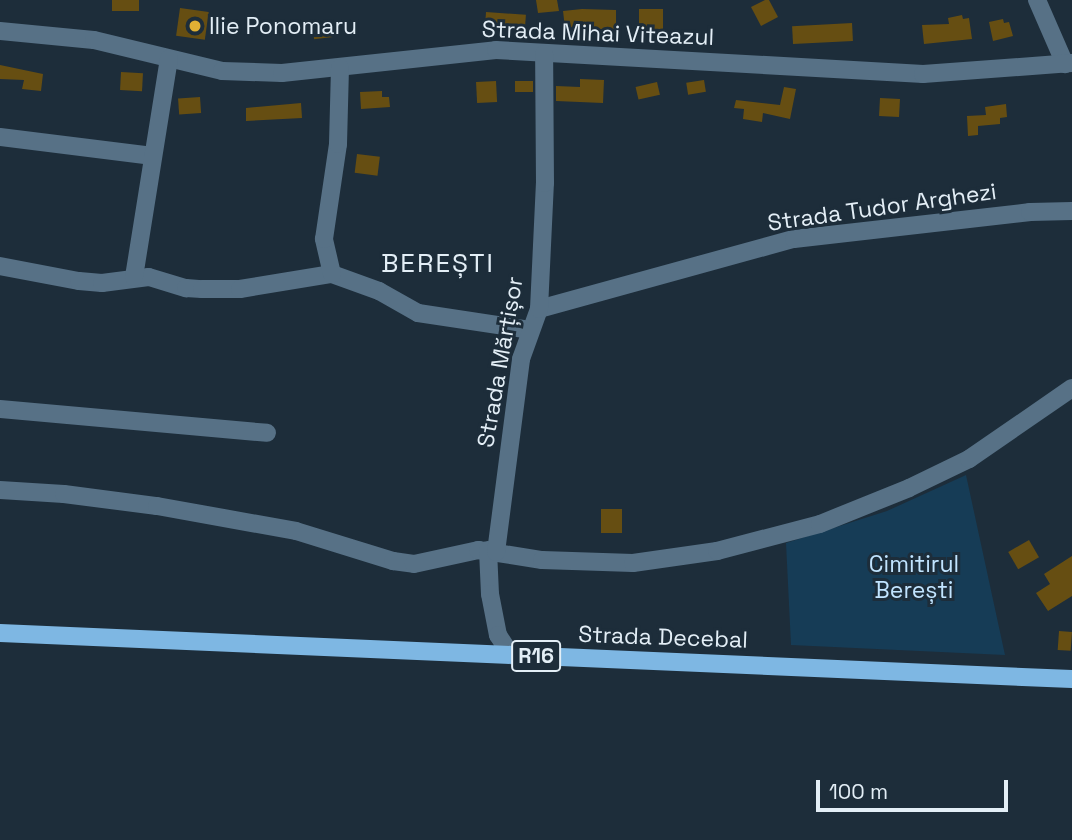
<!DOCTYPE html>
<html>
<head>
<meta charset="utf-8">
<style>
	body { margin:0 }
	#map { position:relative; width:1072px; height:840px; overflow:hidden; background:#1d2d3a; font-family:"Space Grotesk",sans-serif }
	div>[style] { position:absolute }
	.green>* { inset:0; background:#163c56 }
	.building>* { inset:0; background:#664e12; transform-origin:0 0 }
	.minor>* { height:18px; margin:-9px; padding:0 9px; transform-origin:9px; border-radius:9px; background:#577186 }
	.major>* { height:18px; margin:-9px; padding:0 9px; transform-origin:9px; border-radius:9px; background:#7eb7e3 }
	.dots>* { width:19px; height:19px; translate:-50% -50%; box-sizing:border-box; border:4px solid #1d2d3a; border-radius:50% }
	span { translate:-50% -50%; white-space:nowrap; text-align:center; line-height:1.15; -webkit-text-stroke:6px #1d2d3a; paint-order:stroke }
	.shield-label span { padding:2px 5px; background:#1d2d3a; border:2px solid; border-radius:5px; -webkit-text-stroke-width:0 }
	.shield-label { font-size:21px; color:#e3eef6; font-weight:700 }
	.poi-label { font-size:23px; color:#e3eef6 }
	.left { translate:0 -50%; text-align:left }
	.street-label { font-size:23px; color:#e3eef6 }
	.park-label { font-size:23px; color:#c1e4ff }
	.quarter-label { font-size:26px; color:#e3eef6; letter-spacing:2px }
	.scale { position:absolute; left:816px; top:780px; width:192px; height:32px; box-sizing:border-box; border:4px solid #e3eef6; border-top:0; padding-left:9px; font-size:21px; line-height:24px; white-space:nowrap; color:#e3eef6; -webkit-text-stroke:5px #1d2d3a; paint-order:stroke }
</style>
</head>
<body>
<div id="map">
	<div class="green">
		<div style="clip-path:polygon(966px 475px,1005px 655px,791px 645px,786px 543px,887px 511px)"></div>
	</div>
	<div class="building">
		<div style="left:112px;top:0;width:27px;height:11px"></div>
		<div style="clip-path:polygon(536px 0,557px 0,559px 11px,538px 13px)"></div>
		<div style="clip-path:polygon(765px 0,769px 0,778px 17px,761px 26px,751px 7px)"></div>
		<div style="left:180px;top:8px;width:29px;height:28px;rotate:8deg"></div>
		<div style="clip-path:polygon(582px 9px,616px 10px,616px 29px,591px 29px,591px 25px,565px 28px,563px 11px)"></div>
		<div style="left:639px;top:9px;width:24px;height:20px"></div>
		<div style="left:486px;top:12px;width:40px;height:16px;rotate:4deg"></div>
		<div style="clip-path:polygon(962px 15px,963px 19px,969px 18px,972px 39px,924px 44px,922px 25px,949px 24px,948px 18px)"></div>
		<div style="clip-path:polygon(1003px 19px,1004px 23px,1009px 22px,1013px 36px,993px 41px,989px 22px)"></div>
		<div style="left:331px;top:21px;width:16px;height:19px;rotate:83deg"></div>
		<div style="left:852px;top:23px;width:18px;height:60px;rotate:87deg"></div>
		<div style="clip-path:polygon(0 65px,43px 74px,41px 91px,22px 89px,24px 80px,0 79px)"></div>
		<div style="left:121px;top:72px;width:22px;height:18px;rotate:3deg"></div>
		<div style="clip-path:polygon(580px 79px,604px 80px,603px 103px,556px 101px,556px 86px,580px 87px)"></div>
		<div style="left:704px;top:80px;width:12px;height:18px;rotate:81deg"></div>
		<div style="left:496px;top:81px;width:21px;height:20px;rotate:87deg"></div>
		<div style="left:533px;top:81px;width:11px;height:18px;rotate:90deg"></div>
		<div style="left:657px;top:82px;width:13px;height:22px;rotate:77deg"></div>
		<div style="clip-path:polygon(784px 87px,796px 89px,790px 119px,763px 113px,762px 122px,743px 119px,744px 109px,734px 108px,736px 100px,780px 105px)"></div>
		<div style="clip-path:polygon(382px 91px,382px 97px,389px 97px,390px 107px,361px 109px,360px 92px)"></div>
		<div style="left:200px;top:97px;width:16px;height:22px;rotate:86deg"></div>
		<div style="left:880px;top:98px;width:20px;height:18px;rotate:3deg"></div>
		<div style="clip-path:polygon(301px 103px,302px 118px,246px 121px,246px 108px)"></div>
		<div style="clip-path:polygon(1006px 104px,1007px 117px,1000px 118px,1000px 124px,978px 126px,978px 135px,968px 136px,967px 116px,986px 115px,985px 107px)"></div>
		<div style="left:357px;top:154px;width:23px;height:19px;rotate:7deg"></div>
		<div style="left:622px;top:509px;width:24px;height:21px;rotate:90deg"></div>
		<div style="left:1029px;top:540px;width:20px;height:24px;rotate:60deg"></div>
		<div style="clip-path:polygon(1072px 556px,1072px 596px,1048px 611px,1036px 593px,1050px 584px,1044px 574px)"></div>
		<div style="left:1059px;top:631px;width:13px;height:19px;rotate:4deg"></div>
	</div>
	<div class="minor">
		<div style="left:1037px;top:0;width:70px;rotate:66.4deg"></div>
		<div style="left:0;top:31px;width:94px;rotate:5.5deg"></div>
		<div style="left:94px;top:40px;width:132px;rotate:13.6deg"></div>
		<div style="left:222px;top:71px;width:60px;rotate:1.9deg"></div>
		<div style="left:282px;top:73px;width:215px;rotate:-6.1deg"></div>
		<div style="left:496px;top:50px;width:428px;rotate:3.2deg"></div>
		<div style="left:923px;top:74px;width:149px;rotate:-4.2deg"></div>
		<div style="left:0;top:137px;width:154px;rotate:7.1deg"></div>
		<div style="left:0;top:266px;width:80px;rotate:10.8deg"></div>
		<div style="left:79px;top:281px;width:23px;rotate:5deg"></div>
		<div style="left:102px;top:283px;width:47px;rotate:-7.3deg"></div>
		<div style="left:149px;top:277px;width:39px;rotate:17deg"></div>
		<div style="left:186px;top:288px;width:16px;rotate:4deg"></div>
		<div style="left:202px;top:289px;width:38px"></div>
		<div style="left:240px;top:289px;width:93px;rotate:-9.3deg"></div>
		<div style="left:332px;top:274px;width:50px;rotate:19.9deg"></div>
		<div style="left:379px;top:291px;width:45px;rotate:29.4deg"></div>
		<div style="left:418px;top:313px;width:113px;rotate:8.6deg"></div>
		<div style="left:332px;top:274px;width:36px;rotate:-103deg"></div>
		<div style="left:324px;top:239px;width:96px;rotate:-81.6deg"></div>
		<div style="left:338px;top:144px;width:76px;rotate:-88.5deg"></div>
		<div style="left:134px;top:277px;width:221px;rotate:-80.9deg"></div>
		<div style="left:539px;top:309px;width:264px;rotate:-15.4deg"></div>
		<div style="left:794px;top:239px;width:238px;rotate:-6.5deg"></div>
		<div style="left:1030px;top:212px;width:42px;rotate:-1.4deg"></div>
		<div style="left:0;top:409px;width:268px;rotate:5.1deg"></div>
		<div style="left:0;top:490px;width:64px;rotate:3.6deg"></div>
		<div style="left:64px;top:494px;width:94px;rotate:7.4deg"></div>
		<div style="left:157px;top:506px;width:141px;rotate:10.2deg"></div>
		<div style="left:296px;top:531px;width:102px;rotate:17.2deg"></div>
		<div style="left:393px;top:561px;width:21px;rotate:8deg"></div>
		<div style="left:414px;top:564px;width:66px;rotate:-12.3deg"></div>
		<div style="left:478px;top:550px;width:65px;rotate:8.9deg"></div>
		<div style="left:542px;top:560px;width:91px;rotate:1.9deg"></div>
		<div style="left:633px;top:563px;width:85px;rotate:-8.1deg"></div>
		<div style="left:717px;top:551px;width:106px;rotate:-14.7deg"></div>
		<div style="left:820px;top:524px;width:96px;rotate:-22deg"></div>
		<div style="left:909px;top:488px;width:67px;rotate:-25.8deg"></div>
		<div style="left:969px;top:459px;width:125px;rotate:-34.6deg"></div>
		<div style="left:488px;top:550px;width:44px;rotate:87.4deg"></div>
		<div style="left:490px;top:594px;width:42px;rotate:79deg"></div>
		<div style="left:498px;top:635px;width:24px;rotate:57deg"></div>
		<div style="left:496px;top:552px;width:195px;rotate:-82.6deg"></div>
		<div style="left:521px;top:359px;width:53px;rotate:-70.2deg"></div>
		<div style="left:539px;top:309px;width:126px;rotate:-87.3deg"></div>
		<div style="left:545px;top:183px;width:129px;rotate:-90.4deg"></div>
	</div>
	<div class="major">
		<div style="left:0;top:633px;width:1073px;rotate:2.46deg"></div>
	</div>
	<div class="dots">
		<div style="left:195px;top:26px;background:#e0b034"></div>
	</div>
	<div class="shield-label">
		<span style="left:536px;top:656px">R16</span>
	</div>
	<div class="poi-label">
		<span class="left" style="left:209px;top:26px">Ilie Ponomaru</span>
	</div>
	<div class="street-label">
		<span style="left:598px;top:33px;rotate:2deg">Strada Mihai Viteazul</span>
		<span style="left:882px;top:207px;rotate:-8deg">Strada Tudor Arghezi</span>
		<span style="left:500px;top:362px;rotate:-80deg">Strada Mărțișor</span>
		<span style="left:663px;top:637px;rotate:2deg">Strada Decebal</span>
	</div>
	<div class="park-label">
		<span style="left:914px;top:577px">Cimitirul<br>Berești</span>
	</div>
	<div class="quarter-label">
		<span style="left:438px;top:264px">BEREȘTI</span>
	</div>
	<div class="scale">100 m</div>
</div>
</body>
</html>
